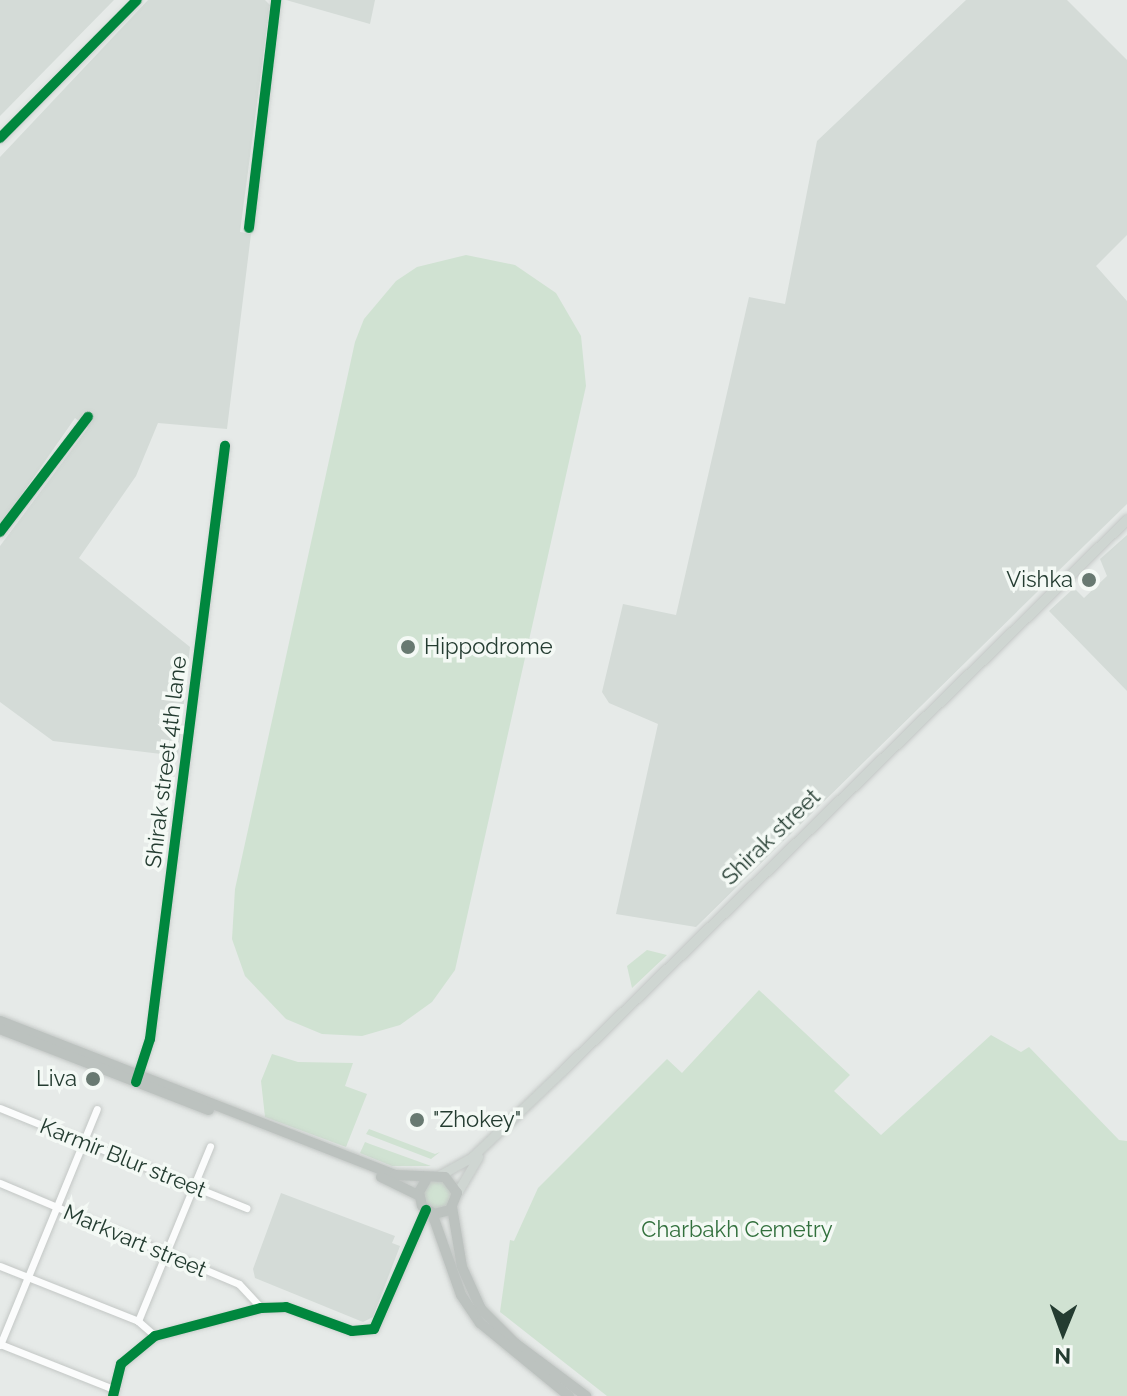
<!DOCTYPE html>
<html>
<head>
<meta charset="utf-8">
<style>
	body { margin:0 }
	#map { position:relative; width:1127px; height:1396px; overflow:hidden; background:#e6eae8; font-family:Raleway,sans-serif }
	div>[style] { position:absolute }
	.built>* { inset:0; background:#d4dbd7 }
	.green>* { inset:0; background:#d0e2d2 }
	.round { border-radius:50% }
	.roads { filter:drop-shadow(0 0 2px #c3c7c5) drop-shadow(0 0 2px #c3c7c5) }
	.minor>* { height:7px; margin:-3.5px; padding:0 3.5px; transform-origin:3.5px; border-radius:3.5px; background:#fbfcfc }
	.major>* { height:9px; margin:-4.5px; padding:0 4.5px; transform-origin:4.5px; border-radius:4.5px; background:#cfd6d2 }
	.highway>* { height:10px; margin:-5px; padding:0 5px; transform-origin:5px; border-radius:5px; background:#bcc2bf }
	.cycleway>* { height:10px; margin:-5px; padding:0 5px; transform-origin:5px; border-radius:5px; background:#00873e }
	.dots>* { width:22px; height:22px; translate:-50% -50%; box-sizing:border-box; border:4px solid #f4f9f5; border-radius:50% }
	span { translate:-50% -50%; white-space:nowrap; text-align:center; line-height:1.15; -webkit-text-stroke:7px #f4f9f5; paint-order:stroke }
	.poi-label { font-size:22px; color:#243c31 }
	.right { translate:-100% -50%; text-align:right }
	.left { translate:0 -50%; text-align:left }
	.street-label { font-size:22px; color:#243c31 }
	.park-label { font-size:22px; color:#32703d }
	.north { position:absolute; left:1023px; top:1292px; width:80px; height:80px; -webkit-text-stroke:6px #f4f9f5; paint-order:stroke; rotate:181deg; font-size:22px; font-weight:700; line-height:32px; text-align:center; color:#243c31 }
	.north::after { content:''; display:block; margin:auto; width:28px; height:36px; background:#243c31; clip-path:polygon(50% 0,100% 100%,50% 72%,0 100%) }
</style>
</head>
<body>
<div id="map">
	<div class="built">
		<div style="clip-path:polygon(0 0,114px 0,0 116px)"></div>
		<div style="clip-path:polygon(148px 0,265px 0,270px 5px,240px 232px,251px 234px,227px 429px,158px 423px,136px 476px,79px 558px,190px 647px,178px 756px,53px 741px,0 702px,0 546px,88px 428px,75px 418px,0 526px,0 157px)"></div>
		<div style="clip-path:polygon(286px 0,375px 0,370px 24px)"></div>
		<div style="clip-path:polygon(966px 0,1067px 0,1127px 60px,1127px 235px,1096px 266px,1127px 301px,1127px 504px,1048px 581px,1038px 584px,1038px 591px,696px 927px,616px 914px,658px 724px,609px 703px,602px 692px,623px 604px,676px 615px,749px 297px,785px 304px,817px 141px)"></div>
		<div style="clip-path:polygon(1127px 535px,1127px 691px,1049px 611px,1074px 588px,1084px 598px,1107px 576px,1100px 559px)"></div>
		<div style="clip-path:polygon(281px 1193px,395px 1236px,392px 1243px,400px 1246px,373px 1317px,363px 1322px,255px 1278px,253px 1269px)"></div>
	</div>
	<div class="green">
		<div style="clip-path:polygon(466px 255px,515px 265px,556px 293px,581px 336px,586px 386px,455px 970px,432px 1002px,400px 1025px,362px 1036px,322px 1034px,286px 1019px,245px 976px,232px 939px,235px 889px,355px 342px,364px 319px,396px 281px,417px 267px)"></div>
		<div style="clip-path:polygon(647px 950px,667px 955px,632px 988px,627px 966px)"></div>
		<div style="clip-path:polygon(759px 990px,850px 1075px,834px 1091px,881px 1135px,991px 1035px,1021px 1052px,1029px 1047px,1119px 1140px,1127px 1141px,1127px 1396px,607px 1396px,500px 1312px,510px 1240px,514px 1241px,538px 1188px,667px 1059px,682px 1073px)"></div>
		<div style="clip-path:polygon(272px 1054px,298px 1062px,353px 1063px,345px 1086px,367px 1094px,346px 1147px,265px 1117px,261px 1081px)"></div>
		<div style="clip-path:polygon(369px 1129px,435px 1154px,440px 1152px,431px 1159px,366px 1134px)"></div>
		<div style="clip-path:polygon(365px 1142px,370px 1144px,431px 1166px,392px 1166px,360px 1153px)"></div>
		<div class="round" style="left:423px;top:1181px;width:28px;height:28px"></div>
	</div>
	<div class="roads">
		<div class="minor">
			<div style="left:0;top:138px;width:194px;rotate:-45.2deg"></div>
			<div style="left:249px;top:228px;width:230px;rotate:-83.2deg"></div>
			<div style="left:0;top:532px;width:145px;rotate:-52.6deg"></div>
			<div style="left:137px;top:1077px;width:40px;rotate:-71.1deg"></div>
			<div style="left:150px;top:1039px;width:598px;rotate:-82.79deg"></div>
			<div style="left:0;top:1108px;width:266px;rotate:22.1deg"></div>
			<div style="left:0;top:1183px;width:259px;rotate:22.9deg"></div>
			<div style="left:239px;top:1284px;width:33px;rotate:47deg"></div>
			<div style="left:0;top:1266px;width:149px;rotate:21.7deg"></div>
			<div style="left:138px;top:1321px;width:23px;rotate:41deg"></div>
			<div style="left:138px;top:1321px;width:189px;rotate:-67.6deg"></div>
			<div style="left:0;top:1344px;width:122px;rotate:21.7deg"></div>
			<div style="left:0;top:1345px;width:255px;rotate:-67.7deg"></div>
			<div style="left:113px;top:1396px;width:33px;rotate:-76deg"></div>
			<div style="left:121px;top:1364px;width:44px;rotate:-39.5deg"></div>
			<div style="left:155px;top:1336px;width:110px;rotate:-14.8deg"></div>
			<div style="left:261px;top:1308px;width:25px;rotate:-2deg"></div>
			<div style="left:286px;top:1307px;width:70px;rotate:20deg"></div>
			<div style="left:352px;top:1331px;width:22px;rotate:-5deg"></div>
			<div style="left:374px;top:1329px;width:130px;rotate:-66.4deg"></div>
		</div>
		<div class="major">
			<div style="left:438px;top:1176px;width:39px;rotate:-29deg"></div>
			<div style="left:472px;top:1157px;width:127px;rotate:-43.7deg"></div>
			<div style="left:564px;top:1069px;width:787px;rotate:-44.33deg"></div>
			<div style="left:457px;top:1193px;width:42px;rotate:-59.7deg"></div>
		</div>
		<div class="highway">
			<div style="left:0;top:1021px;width:424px;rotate:21.3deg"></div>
			<div style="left:395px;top:1175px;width:50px;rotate:2.3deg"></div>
			<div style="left:445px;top:1177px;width:20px;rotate:53deg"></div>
			<div style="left:457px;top:1193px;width:18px;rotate:112deg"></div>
			<div style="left:450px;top:1210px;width:16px;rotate:166deg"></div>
			<div style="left:434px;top:1214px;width:14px;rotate:-146deg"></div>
			<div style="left:422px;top:1206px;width:14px;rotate:-102deg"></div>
			<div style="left:419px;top:1192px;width:14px;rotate:-60deg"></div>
			<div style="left:0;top:1029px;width:224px;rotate:21.2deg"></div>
			<div style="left:381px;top:1177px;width:41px;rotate:25.9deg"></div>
			<div style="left:452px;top:1207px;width:61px;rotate:80.5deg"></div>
			<div style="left:462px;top:1267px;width:46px;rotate:65.7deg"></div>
			<div style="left:481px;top:1309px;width:48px;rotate:45deg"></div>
			<div style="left:515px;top:1343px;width:89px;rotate:36.7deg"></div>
			<div style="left:432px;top:1213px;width:87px;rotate:70.5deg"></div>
			<div style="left:461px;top:1295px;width:34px;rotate:56deg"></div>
			<div style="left:480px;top:1323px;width:115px;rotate:39.4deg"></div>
		</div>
	</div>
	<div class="cycleway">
		<div style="left:0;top:138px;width:194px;rotate:-45.2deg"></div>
		<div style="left:249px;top:228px;width:230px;rotate:-83.2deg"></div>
		<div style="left:0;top:532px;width:145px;rotate:-52.6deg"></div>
		<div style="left:136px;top:1082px;width:45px;rotate:-72deg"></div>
		<div style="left:150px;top:1039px;width:598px;rotate:-82.79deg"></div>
		<div style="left:113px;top:1396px;width:33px;rotate:-76deg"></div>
		<div style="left:121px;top:1364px;width:44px;rotate:-39.5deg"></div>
		<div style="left:155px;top:1336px;width:110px;rotate:-14.8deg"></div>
		<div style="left:261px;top:1308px;width:25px;rotate:-2deg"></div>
		<div style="left:286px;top:1307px;width:70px;rotate:20deg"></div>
		<div style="left:352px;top:1331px;width:22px;rotate:-5deg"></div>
		<div style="left:374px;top:1329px;width:130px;rotate:-66.4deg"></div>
	</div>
	<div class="dots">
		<div style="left:1089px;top:580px;background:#687971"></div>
		<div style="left:408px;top:647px;background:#687971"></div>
		<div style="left:93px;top:1079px;background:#687971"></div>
		<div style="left:417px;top:1120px;background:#687971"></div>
	</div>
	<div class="poi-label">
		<span class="right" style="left:1073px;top:580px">Vishka</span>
		<span class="left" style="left:424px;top:647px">Hippodrome</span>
		<span class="right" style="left:77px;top:1079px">Liva</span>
		<span class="left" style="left:433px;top:1120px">"Zhokey"</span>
	</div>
	<div class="street-label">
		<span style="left:166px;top:762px;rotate:-83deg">Shirak street 4th lane</span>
		<span style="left:771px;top:837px;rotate:-44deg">Shirak street</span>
		<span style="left:123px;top:1158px;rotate:22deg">Karmir Blur street</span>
		<span style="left:135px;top:1241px;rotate:23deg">Markvart street</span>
	</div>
	<div class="park-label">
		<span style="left:737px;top:1230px">Charbakh Cemetry</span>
	</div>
	<div class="north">N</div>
</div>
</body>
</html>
